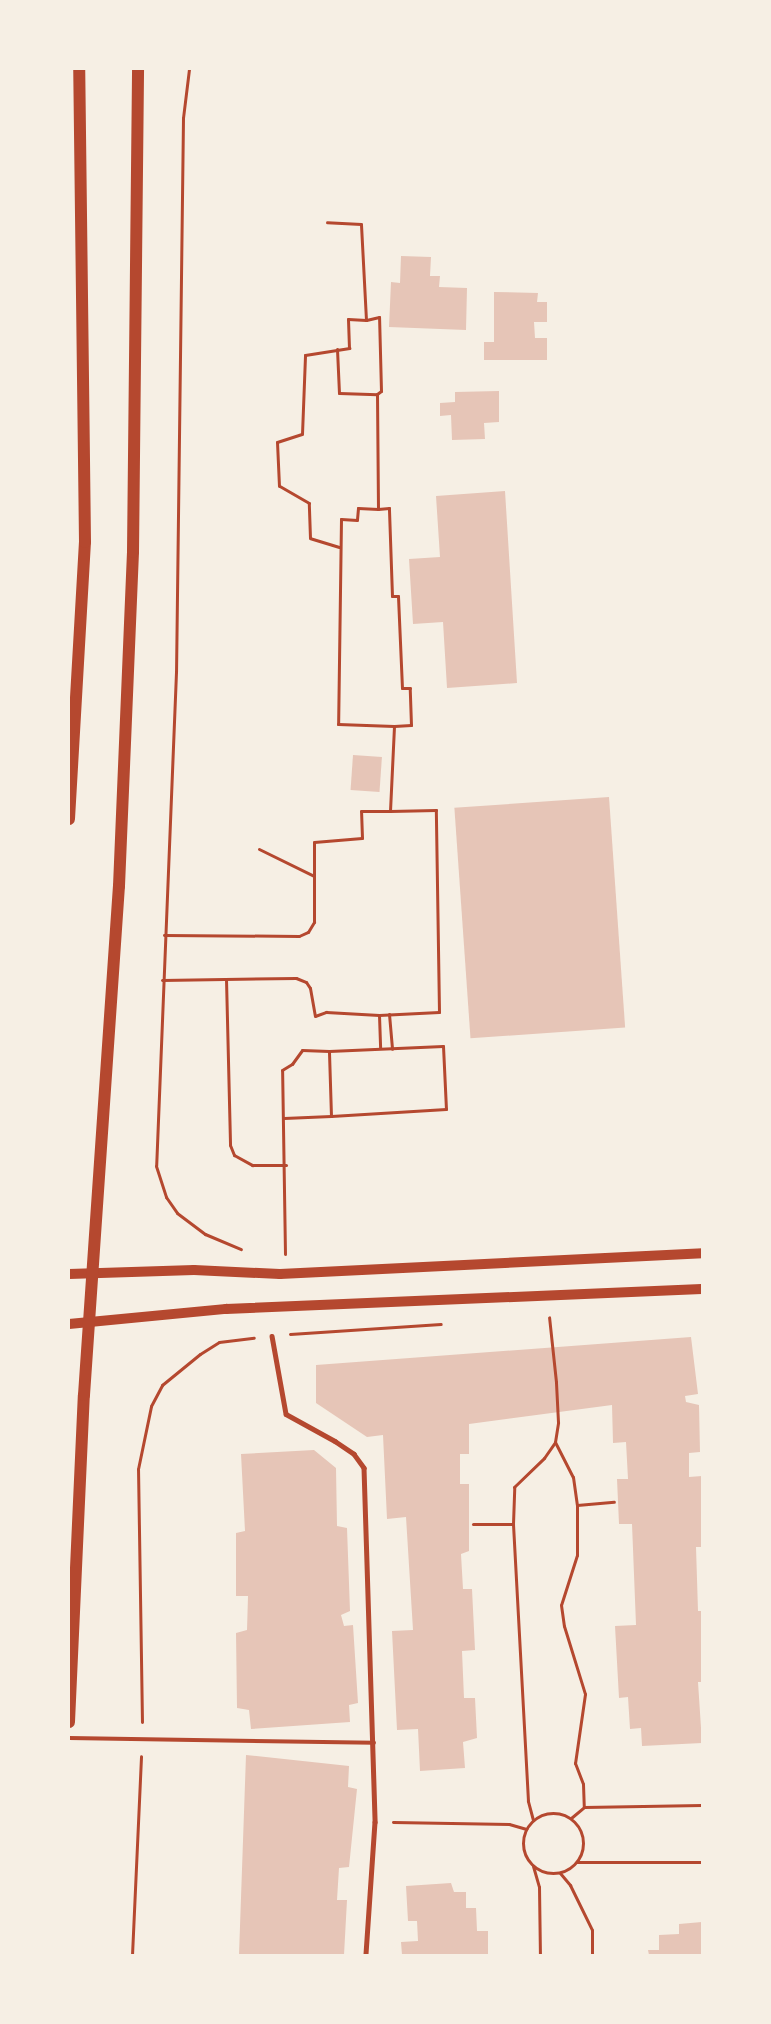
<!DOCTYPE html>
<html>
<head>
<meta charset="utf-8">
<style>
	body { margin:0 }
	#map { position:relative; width:771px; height:2024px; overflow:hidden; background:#f6efe4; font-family:"Space Grotesk",sans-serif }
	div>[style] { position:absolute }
	.building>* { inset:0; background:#e6c5b7; transform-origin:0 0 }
	.path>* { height:3px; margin:-1.5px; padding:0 1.5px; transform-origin:1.5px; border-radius:1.5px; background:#b5482f }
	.path>.ring { margin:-1.5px; padding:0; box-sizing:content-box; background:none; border:3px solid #b5482f; border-radius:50% }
	.service>* { height:4px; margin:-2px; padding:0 2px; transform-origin:2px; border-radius:2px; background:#b5482f }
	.pedestrian>* { height:4.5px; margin:-2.25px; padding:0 2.25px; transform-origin:2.25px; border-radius:2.25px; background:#b5482f }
	.secondary>* { height:10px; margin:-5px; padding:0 5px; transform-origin:5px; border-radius:5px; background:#b5482f }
	.primary>* { height:12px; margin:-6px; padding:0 6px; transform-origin:6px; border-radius:6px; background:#b5482f }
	span { translate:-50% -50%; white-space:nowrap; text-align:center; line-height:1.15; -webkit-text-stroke:5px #f6efe4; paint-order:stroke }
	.frame { position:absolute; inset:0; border:70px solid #f6efe4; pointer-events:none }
</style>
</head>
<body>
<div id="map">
	<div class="building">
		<div style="clip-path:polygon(401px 256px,431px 257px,430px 276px,440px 276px,439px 287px,467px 288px,466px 330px,389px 327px,391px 282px,400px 283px)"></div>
		<div style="clip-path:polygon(494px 292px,538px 293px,537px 302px,547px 302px,547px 322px,534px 322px,535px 338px,547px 338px,547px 360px,484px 360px,484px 342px,494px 342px)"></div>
		<div style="clip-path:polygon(499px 391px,499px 422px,484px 423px,485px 439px,452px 440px,451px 415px,440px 416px,440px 403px,455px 402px,455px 392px)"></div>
		<div style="clip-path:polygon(505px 491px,517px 683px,447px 688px,443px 622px,413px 624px,409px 559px,440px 557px,436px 496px)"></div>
		<div style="left:353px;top:755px;width:29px;height:35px;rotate:4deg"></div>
		<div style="left:609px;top:797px;width:231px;height:155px;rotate:86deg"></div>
		<div style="clip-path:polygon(691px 1337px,698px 1394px,685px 1396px,686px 1402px,699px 1405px,700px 1452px,689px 1453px,689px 1477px,702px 1476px,702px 1547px,696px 1547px,698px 1611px,702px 1611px,702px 1682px,698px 1682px,702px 1743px,642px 1746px,641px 1728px,630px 1729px,628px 1697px,619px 1698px,615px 1626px,636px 1625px,632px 1524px,619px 1524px,617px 1479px,628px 1479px,626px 1442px,613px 1443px,612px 1405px,469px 1424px,469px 1454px,460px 1454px,460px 1484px,469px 1484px,469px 1551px,461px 1554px,463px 1589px,472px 1589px,475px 1650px,462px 1651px,464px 1698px,475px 1698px,477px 1738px,463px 1742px,465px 1768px,420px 1771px,418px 1729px,397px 1730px,392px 1631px,413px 1630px,406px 1517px,387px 1519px,383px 1435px,367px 1437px,316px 1403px,316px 1365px)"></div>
		<div style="clip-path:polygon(314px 1450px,336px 1468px,337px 1526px,347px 1528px,350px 1611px,341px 1615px,344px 1626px,353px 1625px,358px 1703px,349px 1705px,350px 1722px,251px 1729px,249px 1710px,237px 1708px,236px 1633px,247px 1630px,248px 1596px,236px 1596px,236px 1533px,245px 1531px,241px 1454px)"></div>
		<div style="clip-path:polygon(246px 1755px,349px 1766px,348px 1787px,357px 1789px,349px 1867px,339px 1868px,337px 1900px,347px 1900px,344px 1955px,239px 1955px)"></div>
		<div style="clip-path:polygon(451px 1883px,454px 1892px,466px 1892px,466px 1908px,476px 1908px,477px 1931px,488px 1931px,488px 1955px,402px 1955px,401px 1942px,418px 1941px,417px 1921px,408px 1921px,406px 1886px)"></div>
		<div style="clip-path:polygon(702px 1922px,702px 1955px,649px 1955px,648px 1950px,659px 1950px,659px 1935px,679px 1934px,679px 1924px)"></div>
	</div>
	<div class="path">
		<div style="left:189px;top:69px;width:49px;rotate:97deg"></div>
		<div style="left:183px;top:118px;width:554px;rotate:90.72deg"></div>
		<div style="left:176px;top:672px;width:494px;rotate:92.3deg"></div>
		<div style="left:156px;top:1166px;width:33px;rotate:72deg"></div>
		<div style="left:166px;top:1197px;width:19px;rotate:55deg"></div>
		<div style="left:177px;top:1213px;width:35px;rotate:37deg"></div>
		<div style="left:205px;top:1234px;width:39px;rotate:23deg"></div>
		<div style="left:337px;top:349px;width:44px;rotate:87.4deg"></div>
		<div style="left:339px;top:393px;width:38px;rotate:2deg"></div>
		<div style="left:378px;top:509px;width:20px;rotate:-177deg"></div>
		<div style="left:358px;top:508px;width:12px;rotate:95deg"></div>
		<div style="left:357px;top:520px;width:16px;rotate:-176deg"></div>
		<div style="left:341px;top:519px;width:205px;rotate:90.8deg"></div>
		<div style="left:338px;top:724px;width:56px;rotate:2deg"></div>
		<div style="left:339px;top:547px;width:30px;rotate:-163deg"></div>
		<div style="left:310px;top:538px;width:35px;rotate:-92deg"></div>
		<div style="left:309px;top:503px;width:34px;rotate:-150deg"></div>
		<div style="left:279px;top:486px;width:44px;rotate:-92.6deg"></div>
		<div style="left:277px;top:442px;width:26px;rotate:-18deg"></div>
		<div style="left:302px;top:434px;width:79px;rotate:-87.8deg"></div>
		<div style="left:305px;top:355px;width:45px;rotate:-9deg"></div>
		<div style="left:349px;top:348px;width:29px;rotate:-92deg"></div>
		<div style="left:348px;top:319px;width:18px;rotate:3deg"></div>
		<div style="left:259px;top:849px;width:61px;rotate:26.1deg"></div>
		<div style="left:164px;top:935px;width:135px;rotate:0.4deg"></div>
		<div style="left:299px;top:936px;width:10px;rotate:-24deg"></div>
		<div style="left:308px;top:932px;width:12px;rotate:-59deg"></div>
		<div style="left:314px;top:922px;width:80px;rotate:-90deg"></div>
		<div style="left:314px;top:842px;width:48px;rotate:-4.8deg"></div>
		<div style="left:362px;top:838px;width:27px;rotate:-92deg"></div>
		<div style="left:361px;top:811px;width:29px"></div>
		<div style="left:390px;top:811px;width:85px;rotate:-87.3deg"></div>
		<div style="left:394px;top:726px;width:17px;rotate:-3deg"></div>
		<div style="left:411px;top:725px;width:37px;rotate:-92deg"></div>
		<div style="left:410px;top:688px;width:8px;rotate:180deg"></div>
		<div style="left:402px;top:688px;width:92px;rotate:-92.5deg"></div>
		<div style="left:398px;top:596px;width:6px;rotate:180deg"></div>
		<div style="left:392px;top:596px;width:88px;rotate:-92deg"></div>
		<div style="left:389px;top:508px;width:11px;rotate:175deg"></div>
		<div style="left:378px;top:509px;width:115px;rotate:-90.5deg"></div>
		<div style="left:377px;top:394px;width:5px;rotate:-37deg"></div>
		<div style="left:381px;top:391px;width:74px;rotate:-91.5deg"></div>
		<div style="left:379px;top:317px;width:13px;rotate:167deg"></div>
		<div style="left:366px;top:320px;width:96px;rotate:-93deg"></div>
		<div style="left:361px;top:224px;width:34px;rotate:-177deg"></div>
		<div style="left:226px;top:979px;width:166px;rotate:88.6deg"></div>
		<div style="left:230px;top:1145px;width:11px;rotate:68deg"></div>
		<div style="left:234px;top:1155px;width:21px;rotate:29deg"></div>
		<div style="left:252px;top:1165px;width:34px"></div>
		<div style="left:162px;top:980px;width:134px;rotate:-0.9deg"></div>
		<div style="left:296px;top:978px;width:11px;rotate:22deg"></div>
		<div style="left:306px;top:982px;width:7px;rotate:56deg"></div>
		<div style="left:310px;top:988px;width:28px;rotate:80deg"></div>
		<div style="left:315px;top:1016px;width:12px;rotate:-20deg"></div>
		<div style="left:326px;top:1012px;width:53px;rotate:3.2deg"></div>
		<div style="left:379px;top:1015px;width:60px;rotate:-2.9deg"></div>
		<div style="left:439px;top:1012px;width:202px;rotate:-90.9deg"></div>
		<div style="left:436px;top:810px;width:46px;rotate:178.8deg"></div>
		<div style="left:389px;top:1014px;width:35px;rotate:85deg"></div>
		<div style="left:379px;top:1015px;width:33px;rotate:88deg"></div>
		<div style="left:443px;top:1046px;width:63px;rotate:87.3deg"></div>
		<div style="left:446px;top:1109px;width:115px;rotate:176.5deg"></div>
		<div style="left:331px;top:1116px;width:65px;rotate:-91.8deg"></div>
		<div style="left:329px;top:1051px;width:114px;rotate:-2.5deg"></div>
		<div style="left:284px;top:1118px;width:47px;rotate:-2.4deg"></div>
		<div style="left:285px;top:1254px;width:184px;rotate:-90.9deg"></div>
		<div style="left:282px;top:1070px;width:12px;rotate:-31deg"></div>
		<div style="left:292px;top:1064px;width:17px;rotate:-54deg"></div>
		<div style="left:302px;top:1050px;width:27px;rotate:2deg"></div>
		<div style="left:290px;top:1334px;width:151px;rotate:-3.8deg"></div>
		<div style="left:555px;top:1442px;width:39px;rotate:63deg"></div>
		<div style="left:573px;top:1477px;width:28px;rotate:82deg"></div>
		<div style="left:577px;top:1505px;width:50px;rotate:90deg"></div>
		<div style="left:577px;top:1555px;width:52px;rotate:107.7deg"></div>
		<div style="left:561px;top:1605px;width:21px;rotate:82deg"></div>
		<div style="left:564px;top:1626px;width:71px;rotate:72.8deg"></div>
		<div style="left:585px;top:1694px;width:70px;rotate:98.2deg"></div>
		<div style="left:575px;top:1763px;width:22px;rotate:69deg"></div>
		<div style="left:583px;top:1784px;width:23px;rotate:88deg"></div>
		<div style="left:577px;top:1505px;width:37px;rotate:-5deg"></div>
		<div style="left:473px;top:1524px;width:40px"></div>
		<div style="left:142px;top:1722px;width:253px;rotate:-90.9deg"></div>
		<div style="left:138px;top:1469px;width:64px;rotate:-78.3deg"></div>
		<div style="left:151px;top:1406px;width:24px;rotate:-62deg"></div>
		<div style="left:162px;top:1385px;width:49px;rotate:-39.2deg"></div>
		<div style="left:200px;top:1354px;width:22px;rotate:-32deg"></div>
		<div style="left:219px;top:1342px;width:35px;rotate:-7deg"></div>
		<div class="ring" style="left:523px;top:1813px;width:57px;height:57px"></div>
		<div style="left:571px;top:1818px;width:17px;rotate:-40deg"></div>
		<div style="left:584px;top:1807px;width:118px;rotate:-1deg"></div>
		<div style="left:533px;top:1820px;width:20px;rotate:-105deg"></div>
		<div style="left:528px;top:1801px;width:277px;rotate:-93.1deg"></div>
		<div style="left:513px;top:1524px;width:37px;rotate:-88deg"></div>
		<div style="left:514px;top:1487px;width:42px;rotate:-44deg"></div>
		<div style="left:544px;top:1458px;width:19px;rotate:-55deg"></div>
		<div style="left:555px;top:1442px;width:20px;rotate:-81deg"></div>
		<div style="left:558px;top:1422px;width:40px;rotate:-92.9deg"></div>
		<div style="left:556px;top:1382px;width:65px;rotate:-96.1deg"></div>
		<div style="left:393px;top:1822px;width:116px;rotate:1deg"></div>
		<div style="left:509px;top:1824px;width:18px;rotate:16deg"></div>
		<div style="left:577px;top:1862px;width:125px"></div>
		<div style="left:533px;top:1866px;width:22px;rotate:74deg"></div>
		<div style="left:539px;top:1887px;width:68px;rotate:89.2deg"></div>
		<div style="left:560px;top:1873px;width:16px;rotate:50deg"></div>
		<div style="left:570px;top:1885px;width:50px;rotate:63.9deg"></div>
		<div style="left:592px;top:1930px;width:25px;rotate:90deg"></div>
		<div style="left:132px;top:1955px;width:199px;rotate:-87.4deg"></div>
	</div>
	<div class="service">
		<div style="left:69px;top:1738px;width:305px;rotate:0.9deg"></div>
	</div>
	<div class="pedestrian">
		<div style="left:272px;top:1336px;width:79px;rotate:79.8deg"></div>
		<div style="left:286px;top:1414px;width:56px;rotate:28.9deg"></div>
		<div style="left:335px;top:1441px;width:23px;rotate:34deg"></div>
		<div style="left:354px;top:1454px;width:17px;rotate:54deg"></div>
		<div style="left:364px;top:1468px;width:354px;rotate:88.2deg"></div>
		<div style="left:375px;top:1822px;width:133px;rotate:93.9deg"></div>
	</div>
	<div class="secondary">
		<div style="left:69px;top:1274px;width:125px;rotate:-1.8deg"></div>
		<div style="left:194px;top:1270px;width:86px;rotate:2.7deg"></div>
		<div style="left:280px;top:1274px;width:423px;rotate:-2.8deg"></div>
		<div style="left:69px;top:1324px;width:158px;rotate:-5.5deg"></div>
		<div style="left:226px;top:1309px;width:476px;rotate:-2.4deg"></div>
	</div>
	<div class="primary">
		<div style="left:69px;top:819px;width:277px;rotate:-86.7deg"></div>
		<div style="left:85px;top:542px;width:473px;rotate:-90.7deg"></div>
		<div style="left:69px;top:1722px;width:327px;rotate:-87.4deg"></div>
		<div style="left:84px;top:1395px;width:510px;rotate:-86.07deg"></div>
		<div style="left:119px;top:886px;width:334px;rotate:-87.6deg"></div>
		<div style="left:133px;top:552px;width:483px;rotate:-89.4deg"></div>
	</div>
	<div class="frame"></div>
</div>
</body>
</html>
